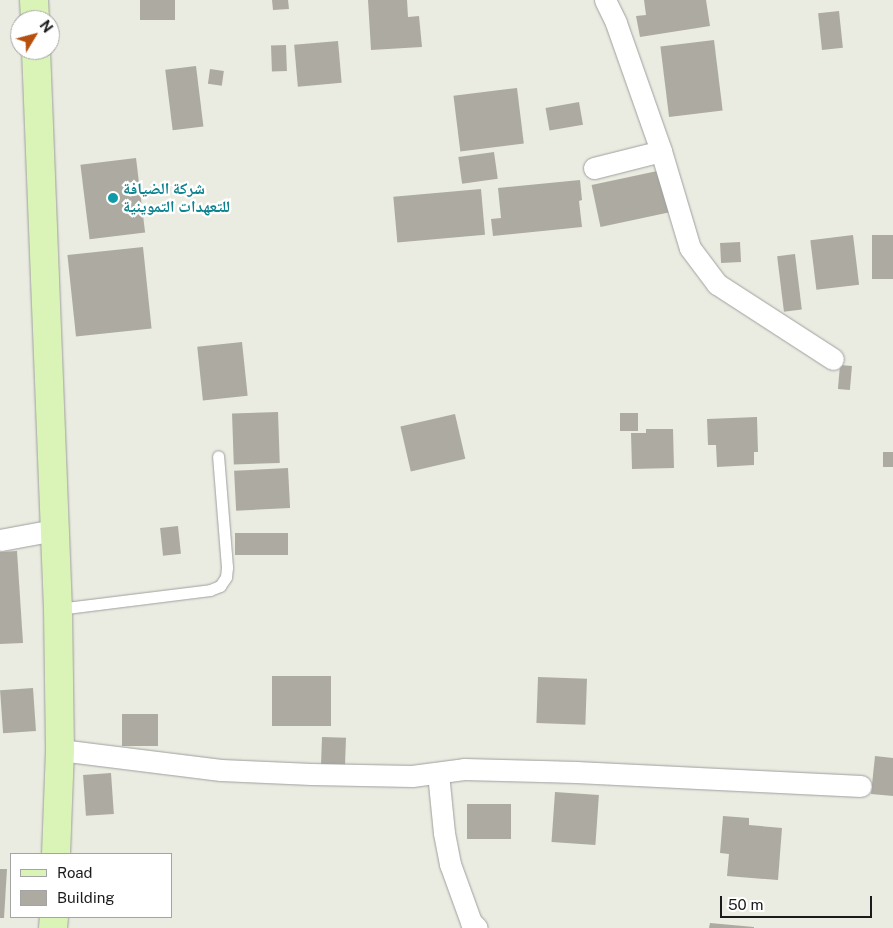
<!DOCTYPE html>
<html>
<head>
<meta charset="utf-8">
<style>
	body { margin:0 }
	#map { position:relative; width:893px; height:928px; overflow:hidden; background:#ebece1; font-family:"Public Sans","Noto Naskh Arabic",sans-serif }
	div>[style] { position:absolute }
	.building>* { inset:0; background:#adaba1; transform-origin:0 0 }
	.roads { filter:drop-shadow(0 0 1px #9f9f9f) drop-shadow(0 0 1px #9f9f9f) }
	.lane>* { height:11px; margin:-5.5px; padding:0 5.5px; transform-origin:5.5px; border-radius:5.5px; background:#fff }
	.street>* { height:21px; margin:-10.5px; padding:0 10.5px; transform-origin:10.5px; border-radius:10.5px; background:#fff }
	.secondary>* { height:28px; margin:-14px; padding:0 14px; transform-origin:14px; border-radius:14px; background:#d9f4b6 }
	.dots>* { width:14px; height:14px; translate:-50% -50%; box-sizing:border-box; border:2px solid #fff; border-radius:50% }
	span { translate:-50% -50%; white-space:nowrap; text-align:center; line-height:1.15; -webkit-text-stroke:4.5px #fff; paint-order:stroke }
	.culture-label { font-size:16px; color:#0d838f; font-weight:700 }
	.left { translate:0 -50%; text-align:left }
	.legend { position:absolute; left:10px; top:853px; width:162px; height:65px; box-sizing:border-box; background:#fff; border:1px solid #a4a4a4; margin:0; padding:6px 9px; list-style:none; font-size:15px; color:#1b1b1b }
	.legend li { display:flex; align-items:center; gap:10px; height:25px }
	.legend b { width:25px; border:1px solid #a4a4a4 }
	.north { position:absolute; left:10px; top:10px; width:50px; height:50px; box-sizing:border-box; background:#fff; border:1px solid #a4a4a4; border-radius:50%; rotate:53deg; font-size:14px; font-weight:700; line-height:20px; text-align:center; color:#1b1b1b }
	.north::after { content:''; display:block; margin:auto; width:18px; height:22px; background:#b7500e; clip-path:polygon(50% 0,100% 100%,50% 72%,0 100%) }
	.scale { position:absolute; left:720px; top:896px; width:152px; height:22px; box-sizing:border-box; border:2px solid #1b1b1b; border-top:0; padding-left:6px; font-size:15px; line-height:18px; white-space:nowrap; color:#1b1b1b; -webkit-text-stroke:4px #fff; paint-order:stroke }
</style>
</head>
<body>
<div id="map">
	<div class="building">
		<div style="left:140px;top:0;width:35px;height:20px"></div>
		<div style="clip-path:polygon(272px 0,288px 0,289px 9px,273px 10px)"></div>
		<div style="clip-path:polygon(368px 0,407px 0,408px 17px,419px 16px,422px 47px,371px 50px)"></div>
		<div style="clip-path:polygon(644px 0,706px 0,710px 26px,640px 37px,636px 16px,646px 15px)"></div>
		<div style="left:839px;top:11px;width:37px;height:21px;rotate:84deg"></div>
		<div style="left:714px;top:40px;width:71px;height:54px;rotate:83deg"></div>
		<div style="left:338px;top:41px;width:42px;height:44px;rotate:85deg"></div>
		<div style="left:286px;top:45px;width:26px;height:15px;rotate:88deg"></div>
		<div style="left:196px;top:66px;width:61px;height:31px;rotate:83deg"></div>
		<div style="left:210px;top:69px;width:14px;height:15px;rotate:8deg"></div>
		<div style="left:517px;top:88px;width:56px;height:64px;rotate:83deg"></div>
		<div style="left:579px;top:102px;width:23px;height:34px;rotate:80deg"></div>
		<div style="left:494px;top:152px;width:27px;height:36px;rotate:82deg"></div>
		<div style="left:136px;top:158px;width:75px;height:56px;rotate:83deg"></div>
		<div style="left:662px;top:170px;width:43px;height:72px;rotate:78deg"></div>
		<div style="clip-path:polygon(580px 180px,582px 200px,579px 201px,582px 227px,493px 236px,491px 219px,501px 218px,498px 188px)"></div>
		<div style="left:481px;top:189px;width:46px;height:88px;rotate:85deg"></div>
		<div style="left:853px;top:235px;width:50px;height:43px;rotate:83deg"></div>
		<div style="left:872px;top:235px;width:21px;height:44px"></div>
		<div style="left:740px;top:242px;width:20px;height:20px;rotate:87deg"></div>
		<div style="left:143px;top:247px;width:82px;height:76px;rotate:84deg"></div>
		<div style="left:795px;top:254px;width:56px;height:18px;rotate:83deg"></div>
		<div style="left:242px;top:342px;width:54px;height:45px;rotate:84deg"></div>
		<div style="left:840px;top:365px;width:12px;height:24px;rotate:5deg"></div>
		<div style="left:278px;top:412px;width:51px;height:46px;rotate:88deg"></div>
		<div style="left:620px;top:413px;width:18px;height:18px"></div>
		<div style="left:455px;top:414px;width:46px;height:56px;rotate:77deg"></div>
		<div style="clip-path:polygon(757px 417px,758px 452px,754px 452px,754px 465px,717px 467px,716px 445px,708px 445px,707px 419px)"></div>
		<div style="clip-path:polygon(646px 429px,673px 429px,674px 468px,632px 469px,631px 433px,646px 433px)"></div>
		<div style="left:893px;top:452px;width:15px;height:10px;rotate:90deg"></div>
		<div style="left:288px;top:468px;width:40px;height:54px;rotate:87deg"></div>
		<div style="left:178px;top:526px;width:28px;height:18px;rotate:84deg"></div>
		<div style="left:288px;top:533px;width:22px;height:53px;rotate:90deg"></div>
		<div style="clip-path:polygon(17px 551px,23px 643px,0 644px,0 552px)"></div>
		<div style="left:272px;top:676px;width:59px;height:50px"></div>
		<div style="left:538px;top:677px;width:49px;height:46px;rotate:2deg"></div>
		<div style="left:33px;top:688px;width:43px;height:33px;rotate:86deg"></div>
		<div style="left:122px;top:714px;width:36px;height:32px"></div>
		<div style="left:322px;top:737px;width:24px;height:27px;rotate:2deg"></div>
		<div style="clip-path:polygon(875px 756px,893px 758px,893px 796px,871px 794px)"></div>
		<div style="left:111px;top:773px;width:41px;height:28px;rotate:86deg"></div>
		<div style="left:555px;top:792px;width:44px;height:50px;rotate:4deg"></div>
		<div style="left:467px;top:804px;width:44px;height:35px"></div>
		<div style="clip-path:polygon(723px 816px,749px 818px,749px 825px,782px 828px,778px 880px,727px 876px,729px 854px,720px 853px)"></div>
		<div style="clip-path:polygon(0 869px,7px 869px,4px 918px,0 918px)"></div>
		<div style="clip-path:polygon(710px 923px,754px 927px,754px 928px,709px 928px)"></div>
	</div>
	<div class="roads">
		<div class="lane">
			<div style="left:58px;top:609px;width:153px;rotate:-7.1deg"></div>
			<div style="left:210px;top:590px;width:11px;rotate:-22deg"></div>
			<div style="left:220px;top:586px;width:11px;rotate:-56deg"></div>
			<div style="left:226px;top:577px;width:10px;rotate:-84deg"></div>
			<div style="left:227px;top:567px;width:111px;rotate:-94.6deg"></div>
		</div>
		<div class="street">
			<div style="left:605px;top:0;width:25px;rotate:64deg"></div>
			<div style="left:616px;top:23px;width:136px;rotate:70.6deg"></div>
			<div style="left:661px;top:151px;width:101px;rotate:73.4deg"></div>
			<div style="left:690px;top:248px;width:45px;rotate:53.1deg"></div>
			<div style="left:717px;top:284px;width:138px;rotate:32.9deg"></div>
			<div style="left:594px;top:168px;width:69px;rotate:-14.2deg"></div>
			<div style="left:0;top:540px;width:55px;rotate:-10.5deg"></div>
			<div style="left:60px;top:750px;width:162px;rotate:7.1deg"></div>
			<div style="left:221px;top:770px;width:90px;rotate:2.5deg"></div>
			<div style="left:311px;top:774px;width:101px;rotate:1.1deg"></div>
			<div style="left:412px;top:776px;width:52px;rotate:-7.7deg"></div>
			<div style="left:464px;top:769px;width:112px;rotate:1.5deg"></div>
			<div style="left:576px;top:772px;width:285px;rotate:2.8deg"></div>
			<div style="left:438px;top:773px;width:60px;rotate:84.3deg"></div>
			<div style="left:444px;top:833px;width:32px;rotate:79deg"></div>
			<div style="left:450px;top:864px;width:62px;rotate:70.1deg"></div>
			<div style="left:471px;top:922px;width:8px;rotate:45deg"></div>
		</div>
		<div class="secondary">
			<div style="left:34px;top:0;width:20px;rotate:87deg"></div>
			<div style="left:36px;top:50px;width:559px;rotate:87.75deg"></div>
			<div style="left:58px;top:609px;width:141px;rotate:89.2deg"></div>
			<div style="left:60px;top:750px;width:104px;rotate:92.2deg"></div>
			<div style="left:53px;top:928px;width:11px;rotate:-85deg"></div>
		</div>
	</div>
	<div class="dots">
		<div style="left:113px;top:198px;background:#0f9aa8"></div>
	</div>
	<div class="culture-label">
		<span class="left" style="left:123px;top:198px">شركة الضيافة<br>للتعهدات التموينية</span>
	</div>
	<ul class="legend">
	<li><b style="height:6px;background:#d9f4b6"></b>Road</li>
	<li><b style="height:14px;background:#adaba1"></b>Building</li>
	</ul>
	<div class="north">N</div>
	<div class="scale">50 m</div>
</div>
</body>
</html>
